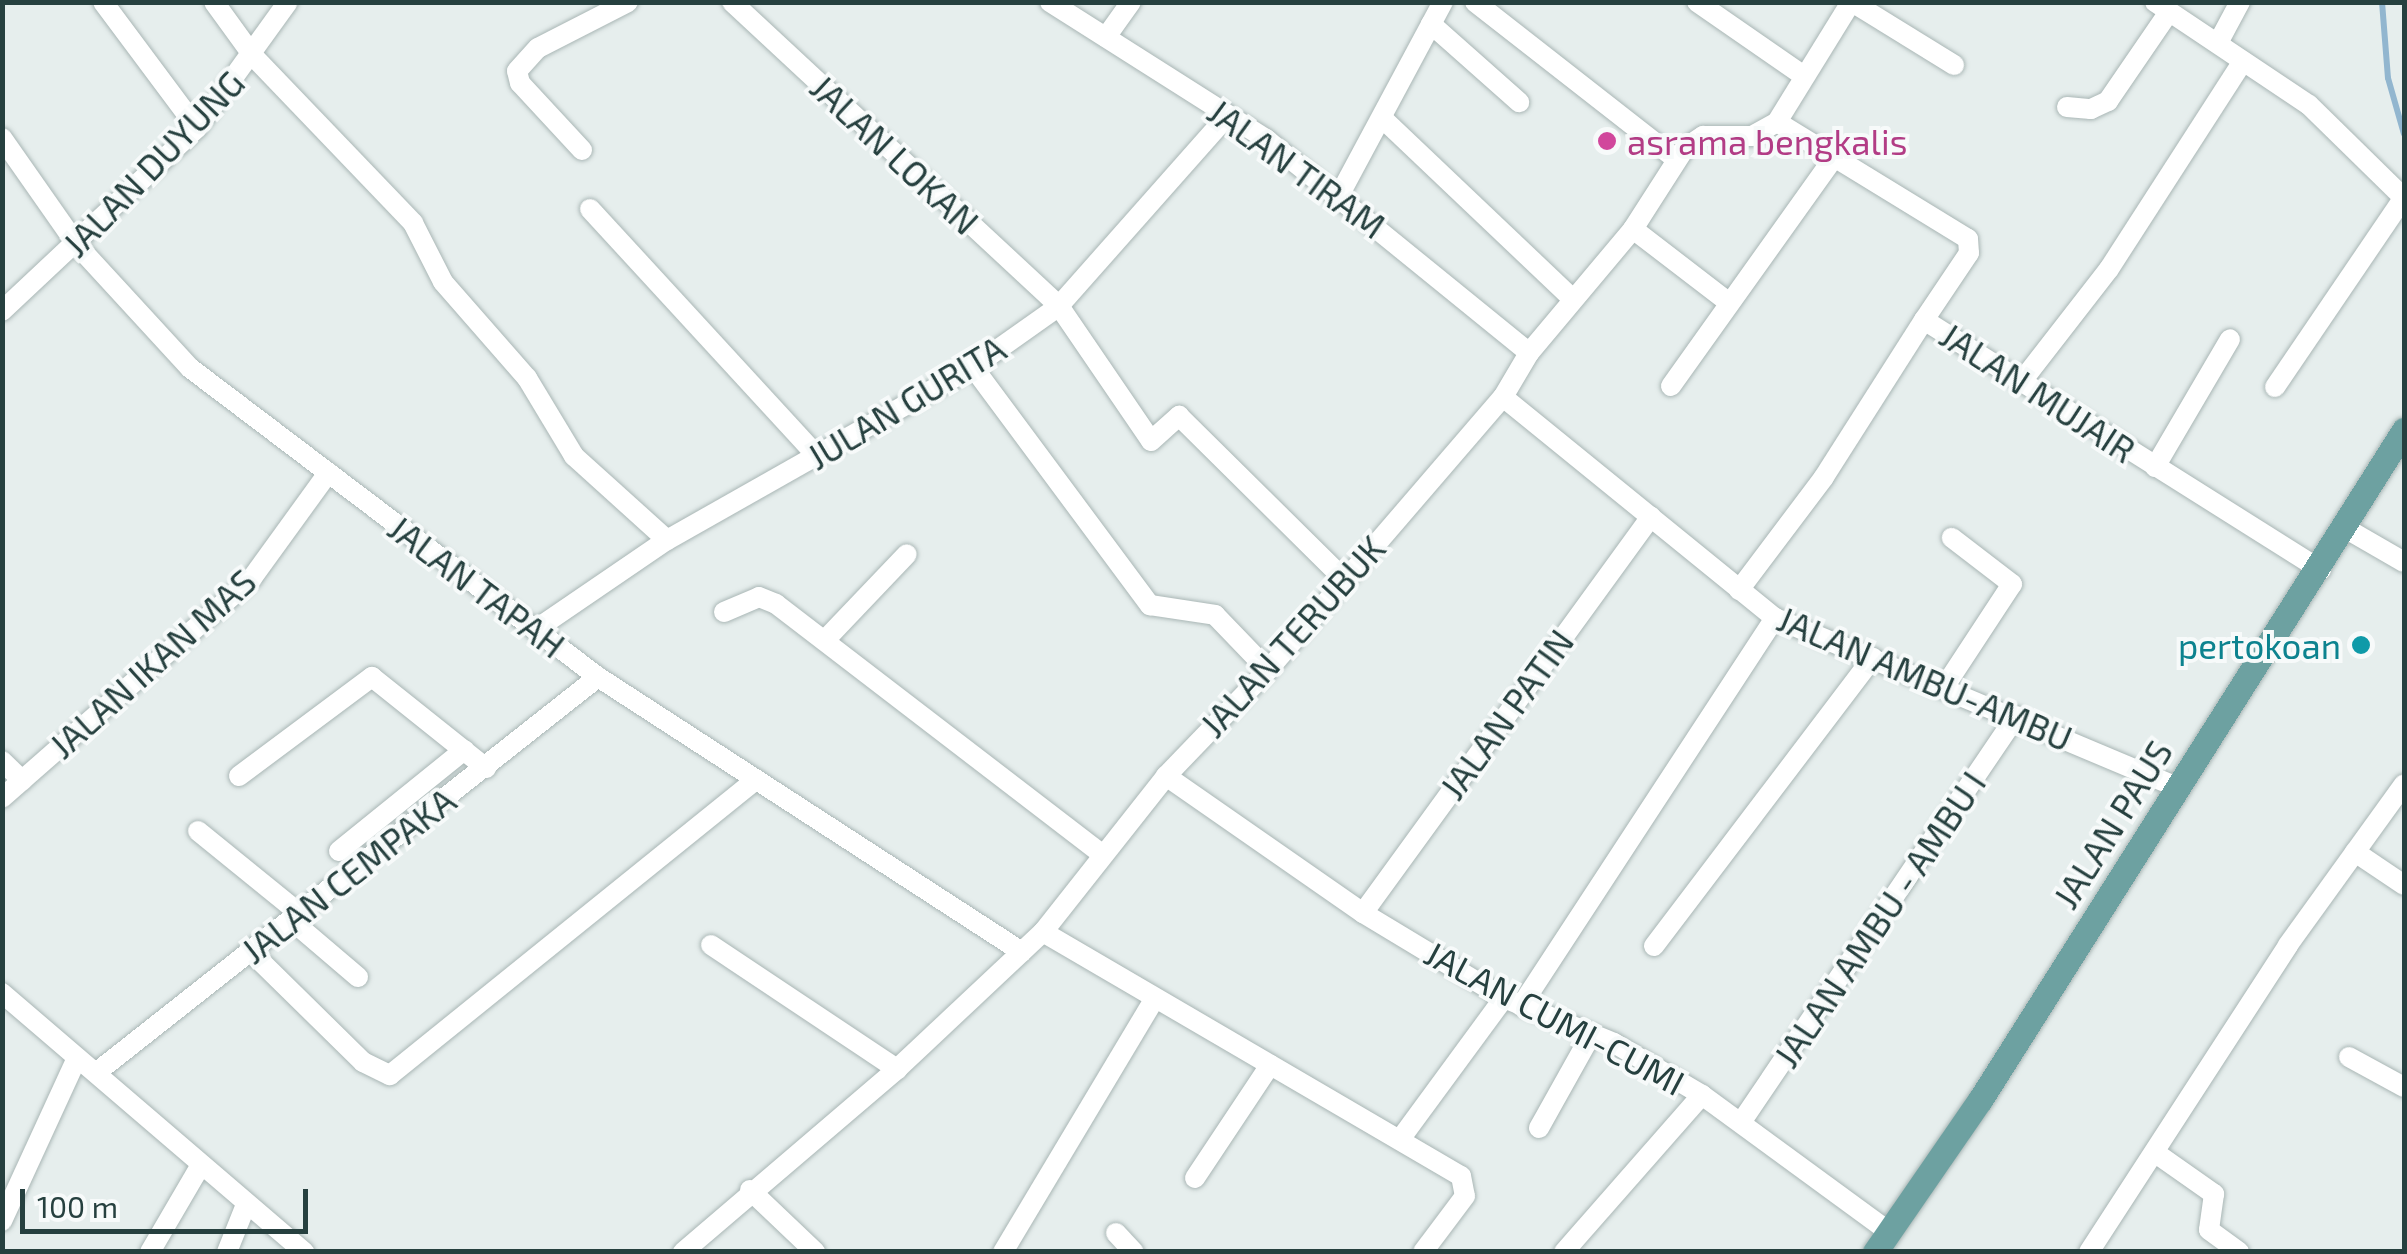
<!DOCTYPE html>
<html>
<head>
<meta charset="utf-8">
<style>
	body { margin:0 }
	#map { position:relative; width:2407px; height:1254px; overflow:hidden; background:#e6eeed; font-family:"Exo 2",sans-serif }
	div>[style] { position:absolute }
	.stream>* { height:6px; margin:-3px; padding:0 3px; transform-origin:3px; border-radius:3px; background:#92b6cf }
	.roads { filter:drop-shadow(0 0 2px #a9b6b5) drop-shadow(0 0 2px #a9b6b5) }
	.minor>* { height:20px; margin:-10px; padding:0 10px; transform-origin:10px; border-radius:10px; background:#fff }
	.major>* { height:25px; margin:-12.5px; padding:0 12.5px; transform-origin:12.5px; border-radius:12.5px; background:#6da1a1 }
	.dots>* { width:28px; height:28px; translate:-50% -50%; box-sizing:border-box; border:5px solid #f7fafa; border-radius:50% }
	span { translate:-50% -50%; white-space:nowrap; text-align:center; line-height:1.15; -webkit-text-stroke:8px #f7fafa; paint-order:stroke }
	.hotel-label { font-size:35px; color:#b23c85 }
	.left { translate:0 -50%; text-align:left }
	.street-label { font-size:35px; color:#26403f }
	.culture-label { font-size:35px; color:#0d838f }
	.right { translate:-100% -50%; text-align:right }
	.frame { position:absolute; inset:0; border:5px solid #26403f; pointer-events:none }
	.scale { position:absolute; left:20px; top:1189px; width:288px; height:45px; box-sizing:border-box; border:5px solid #26403f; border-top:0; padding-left:12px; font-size:30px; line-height:35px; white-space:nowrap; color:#26403f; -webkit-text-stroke:8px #f7fafa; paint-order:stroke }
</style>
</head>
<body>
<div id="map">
	<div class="stream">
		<div style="left:2382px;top:2px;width:76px;rotate:85.5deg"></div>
		<div style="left:2388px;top:78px;width:58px;rotate:74.1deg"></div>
	</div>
	<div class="roads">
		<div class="minor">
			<div style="left:103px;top:2px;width:157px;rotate:53.3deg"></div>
			<div style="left:214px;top:2px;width:68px;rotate:54deg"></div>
			<div style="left:254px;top:57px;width:230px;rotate:46.2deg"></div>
			<div style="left:413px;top:223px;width:66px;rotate:63deg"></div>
			<div style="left:443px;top:282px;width:128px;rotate:48.8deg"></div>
			<div style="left:527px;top:378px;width:91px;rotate:58.9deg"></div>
			<div style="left:574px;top:456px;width:125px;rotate:42.1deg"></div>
			<div style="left:732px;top:2px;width:446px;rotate:42.9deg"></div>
			<div style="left:1059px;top:306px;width:163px;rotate:55.7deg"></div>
			<div style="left:1151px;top:441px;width:38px;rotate:-42deg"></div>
			<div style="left:1179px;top:416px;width:232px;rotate:44.7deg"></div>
			<div style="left:1050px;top:2px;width:256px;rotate:32.4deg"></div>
			<div style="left:1266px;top:139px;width:339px;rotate:39.1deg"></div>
			<div style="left:1475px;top:2px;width:256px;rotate:38deg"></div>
			<div style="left:1697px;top:2px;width:130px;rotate:34.7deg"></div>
			<div style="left:1852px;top:2px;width:120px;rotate:31.7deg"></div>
			<div style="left:2155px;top:2px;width:185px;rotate:33.8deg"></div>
			<div style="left:2309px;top:105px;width:133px;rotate:44.4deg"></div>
			<div style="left:1431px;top:24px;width:118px;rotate:41.6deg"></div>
			<div style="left:1106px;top:37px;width:43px;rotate:-54.5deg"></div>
			<div style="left:2218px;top:43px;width:47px;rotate:-61.8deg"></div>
			<div style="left:2067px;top:107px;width:24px;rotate:5deg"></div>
			<div style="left:2091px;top:109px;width:19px;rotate:-25deg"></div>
			<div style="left:2108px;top:101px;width:108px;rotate:-55.6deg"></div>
			<div style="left:1382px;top:118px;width:263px;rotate:43.5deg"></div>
			<div style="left:1777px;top:122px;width:224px;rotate:31.5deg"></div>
			<div style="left:1968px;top:239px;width:14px;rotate:86deg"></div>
			<div style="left:1969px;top:253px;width:81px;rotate:123.9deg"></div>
			<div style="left:1924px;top:320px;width:469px;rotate:32.2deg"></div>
			<div style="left:2px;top:138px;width:131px;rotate:55deg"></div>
			<div style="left:77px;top:245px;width:167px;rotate:47.4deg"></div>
			<div style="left:190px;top:368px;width:512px;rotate:37.14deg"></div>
			<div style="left:598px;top:677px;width:505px;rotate:32.97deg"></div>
			<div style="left:582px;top:150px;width:91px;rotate:-132.8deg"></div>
			<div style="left:520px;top:83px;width:12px;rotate:-104deg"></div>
			<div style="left:517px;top:71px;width:31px;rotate:-48deg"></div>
			<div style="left:538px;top:48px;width:101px;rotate:-27.1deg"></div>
			<div style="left:1340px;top:194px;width:218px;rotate:-61.8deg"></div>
			<div style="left:590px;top:209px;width:335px;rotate:47.4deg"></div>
			<div style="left:1633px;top:229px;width:118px;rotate:37.5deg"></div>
			<div style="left:2px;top:311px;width:267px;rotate:-43.2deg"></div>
			<div style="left:197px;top:128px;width:155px;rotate:-54.2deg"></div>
			<div style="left:973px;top:367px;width:297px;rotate:53.4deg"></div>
			<div style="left:1150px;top:605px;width:66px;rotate:8.7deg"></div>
			<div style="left:1215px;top:615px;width:76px;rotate:46.1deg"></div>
			<div style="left:2022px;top:381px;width:142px;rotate:-52.2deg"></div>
			<div style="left:2109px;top:269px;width:247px;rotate:-57.2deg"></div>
			<div style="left:1671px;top:386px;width:282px;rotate:-54.5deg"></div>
			<div style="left:2275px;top:387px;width:230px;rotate:-55.8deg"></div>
			<div style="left:1503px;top:397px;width:350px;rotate:39.1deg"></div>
			<div style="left:1775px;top:618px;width:434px;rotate:22.8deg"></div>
			<div style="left:2155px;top:467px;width:148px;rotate:-59.6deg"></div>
			<div style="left:2345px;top:528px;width:68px;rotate:30deg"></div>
			<div style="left:1739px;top:590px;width:141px;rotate:-53deg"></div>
			<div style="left:1824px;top:477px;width:186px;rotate:-57.5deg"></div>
			<div style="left:724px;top:612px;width:38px;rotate:-23deg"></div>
			<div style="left:759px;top:597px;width:18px;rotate:22deg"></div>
			<div style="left:776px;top:604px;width:409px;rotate:37.5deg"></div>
			<div style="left:535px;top:630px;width:160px;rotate:-34.3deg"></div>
			<div style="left:667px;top:540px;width:352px;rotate:-29.5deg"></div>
			<div style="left:973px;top:367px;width:105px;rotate:-35.3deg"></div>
			<div style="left:1059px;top:306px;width:255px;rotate:-48.5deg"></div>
			<div style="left:826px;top:639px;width:117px;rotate:-46.4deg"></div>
			<div style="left:1945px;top:686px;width:122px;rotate:-56.7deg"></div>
			<div style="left:2012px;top:584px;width:76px;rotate:-142.5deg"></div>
			<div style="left:2px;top:761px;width:28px;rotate:44deg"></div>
			<div style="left:239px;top:776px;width:166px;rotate:-36.7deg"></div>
			<div style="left:372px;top:677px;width:146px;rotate:38.6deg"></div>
			<div style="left:1166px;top:776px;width:240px;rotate:34.8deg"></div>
			<div style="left:1363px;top:913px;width:165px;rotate:31.1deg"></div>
			<div style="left:1504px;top:998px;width:119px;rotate:22.2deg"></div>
			<div style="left:1614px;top:1043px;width:102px;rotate:30.6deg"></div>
			<div style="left:1702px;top:1095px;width:232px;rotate:36.2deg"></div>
			<div style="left:2px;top:798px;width:333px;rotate:-41.3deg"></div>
			<div style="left:252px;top:578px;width:130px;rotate:-54.1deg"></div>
			<div style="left:198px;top:831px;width:132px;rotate:39.1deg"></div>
			<div style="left:339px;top:851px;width:161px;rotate:-38.9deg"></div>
			<div style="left:2355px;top:852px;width:59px;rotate:34deg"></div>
			<div style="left:1363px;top:913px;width:490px;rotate:-54deg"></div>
			<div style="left:291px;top:920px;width:88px;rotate:40.4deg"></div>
			<div style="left:1043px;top:932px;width:484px;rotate:30.3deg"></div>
			<div style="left:1461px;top:1176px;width:20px;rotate:79deg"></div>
			<div style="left:1465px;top:1196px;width:70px;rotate:126.9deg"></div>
			<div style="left:711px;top:945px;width:224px;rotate:33.7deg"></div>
			<div style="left:1654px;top:946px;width:362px;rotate:-52.8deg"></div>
			<div style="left:249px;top:950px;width:160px;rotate:44.5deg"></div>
			<div style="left:363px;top:1062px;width:30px;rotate:26deg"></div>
			<div style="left:390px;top:1075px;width:470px;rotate:-38.9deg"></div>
			<div style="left:2px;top:993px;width:398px;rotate:40.6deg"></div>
			<div style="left:1521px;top:1006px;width:464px;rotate:-56.8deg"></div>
			<div style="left:2349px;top:1057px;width:63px;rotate:28.6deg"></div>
			<div style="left:97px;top:1072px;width:638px;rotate:-38.25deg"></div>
			<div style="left:1742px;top:1121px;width:489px;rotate:-55.9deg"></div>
			<div style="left:1539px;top:1128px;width:107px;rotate:-60.8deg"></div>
			<div style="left:1401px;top:1138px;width:174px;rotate:-53.7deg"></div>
			<div style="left:2157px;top:1154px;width:70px;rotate:35.1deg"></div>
			<div style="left:2214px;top:1194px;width:36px;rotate:98deg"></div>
			<div style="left:2209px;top:1230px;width:37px;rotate:36deg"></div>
			<div style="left:1195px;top:1178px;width:136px;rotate:-56.4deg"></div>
			<div style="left:750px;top:1190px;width:90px;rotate:43.6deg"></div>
			<div style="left:2px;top:1221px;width:179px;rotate:-65.3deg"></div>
			<div style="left:1116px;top:1233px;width:26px;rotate:47deg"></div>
			<div style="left:150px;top:1252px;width:97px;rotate:-59.7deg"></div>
			<div style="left:227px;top:1252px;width:48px;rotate:-68.2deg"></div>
			<div style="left:683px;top:1252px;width:282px;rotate:-40.5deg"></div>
			<div style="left:897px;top:1069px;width:200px;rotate:-43.2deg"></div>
			<div style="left:1043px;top:932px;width:199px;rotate:-51.7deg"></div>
			<div style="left:1166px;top:776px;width:147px;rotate:-46.1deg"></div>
			<div style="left:1268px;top:670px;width:360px;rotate:-49.3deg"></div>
			<div style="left:1503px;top:397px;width:51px;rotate:-59.4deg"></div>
			<div style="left:1529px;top:353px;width:162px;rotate:-50deg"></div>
			<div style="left:1633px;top:229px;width:96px;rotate:-57.3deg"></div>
			<div style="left:1685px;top:148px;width:22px;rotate:-34deg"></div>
			<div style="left:1703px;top:136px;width:49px"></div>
			<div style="left:1752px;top:136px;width:29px;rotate:-29deg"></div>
			<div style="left:1777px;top:122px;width:141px;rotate:-58.3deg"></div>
			<div style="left:1003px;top:1252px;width:292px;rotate:-59.1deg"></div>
			<div style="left:1564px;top:1252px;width:209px;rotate:-48.7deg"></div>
			<div style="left:2089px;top:1252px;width:366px;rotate:-57deg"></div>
			<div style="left:2288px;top:945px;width:198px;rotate:-54.2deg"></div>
		</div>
		<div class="major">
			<div style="left:1875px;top:1252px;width:185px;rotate:-55.4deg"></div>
			<div style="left:1980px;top:1100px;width:793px;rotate:-57.67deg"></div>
		</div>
	</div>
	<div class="dots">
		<div style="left:1607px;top:141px;background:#d1479c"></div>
		<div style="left:2361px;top:645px;background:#0f9aa8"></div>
	</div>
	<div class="hotel-label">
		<span class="left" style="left:1627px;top:141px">asrama bengkalis</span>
	</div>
	<div class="street-label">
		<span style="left:895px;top:154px;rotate:43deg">JALAN LOKAN</span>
		<span style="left:153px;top:163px;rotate:-46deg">JALAN DUYUNG</span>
		<span style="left:1297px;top:168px;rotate:36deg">JALAN TIRAM</span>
		<span style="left:2038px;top:392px;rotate:33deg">JALAN MUJAIR</span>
		<span style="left:906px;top:402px;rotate:-31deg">JULAN GURITA</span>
		<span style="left:477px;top:586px;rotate:37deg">JALAN TAPAH</span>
		<span style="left:1292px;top:636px;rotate:-48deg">JALAN TERUBUK</span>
		<span style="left:152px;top:663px;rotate:-42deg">JALAN IKAN MAS</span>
		<span style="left:1925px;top:678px;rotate:23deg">JALAN AMBU-AMBU</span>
		<span style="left:1506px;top:714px;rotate:-54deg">JALAN PATIN</span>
		<span style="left:2112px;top:824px;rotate:-58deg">JALAN PAUS</span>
		<span style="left:348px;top:875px;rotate:-38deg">JALAN CEMPAKA</span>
		<span style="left:1879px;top:919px;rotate:-56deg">JALAN AMBU - AMBU I</span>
		<span style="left:1555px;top:1017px;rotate:28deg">JALAN CUMI-CUMI</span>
	</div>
	<div class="culture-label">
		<span class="right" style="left:2341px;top:645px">pertokoan</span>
	</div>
	<div class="frame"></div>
	<div class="scale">100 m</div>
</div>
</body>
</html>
